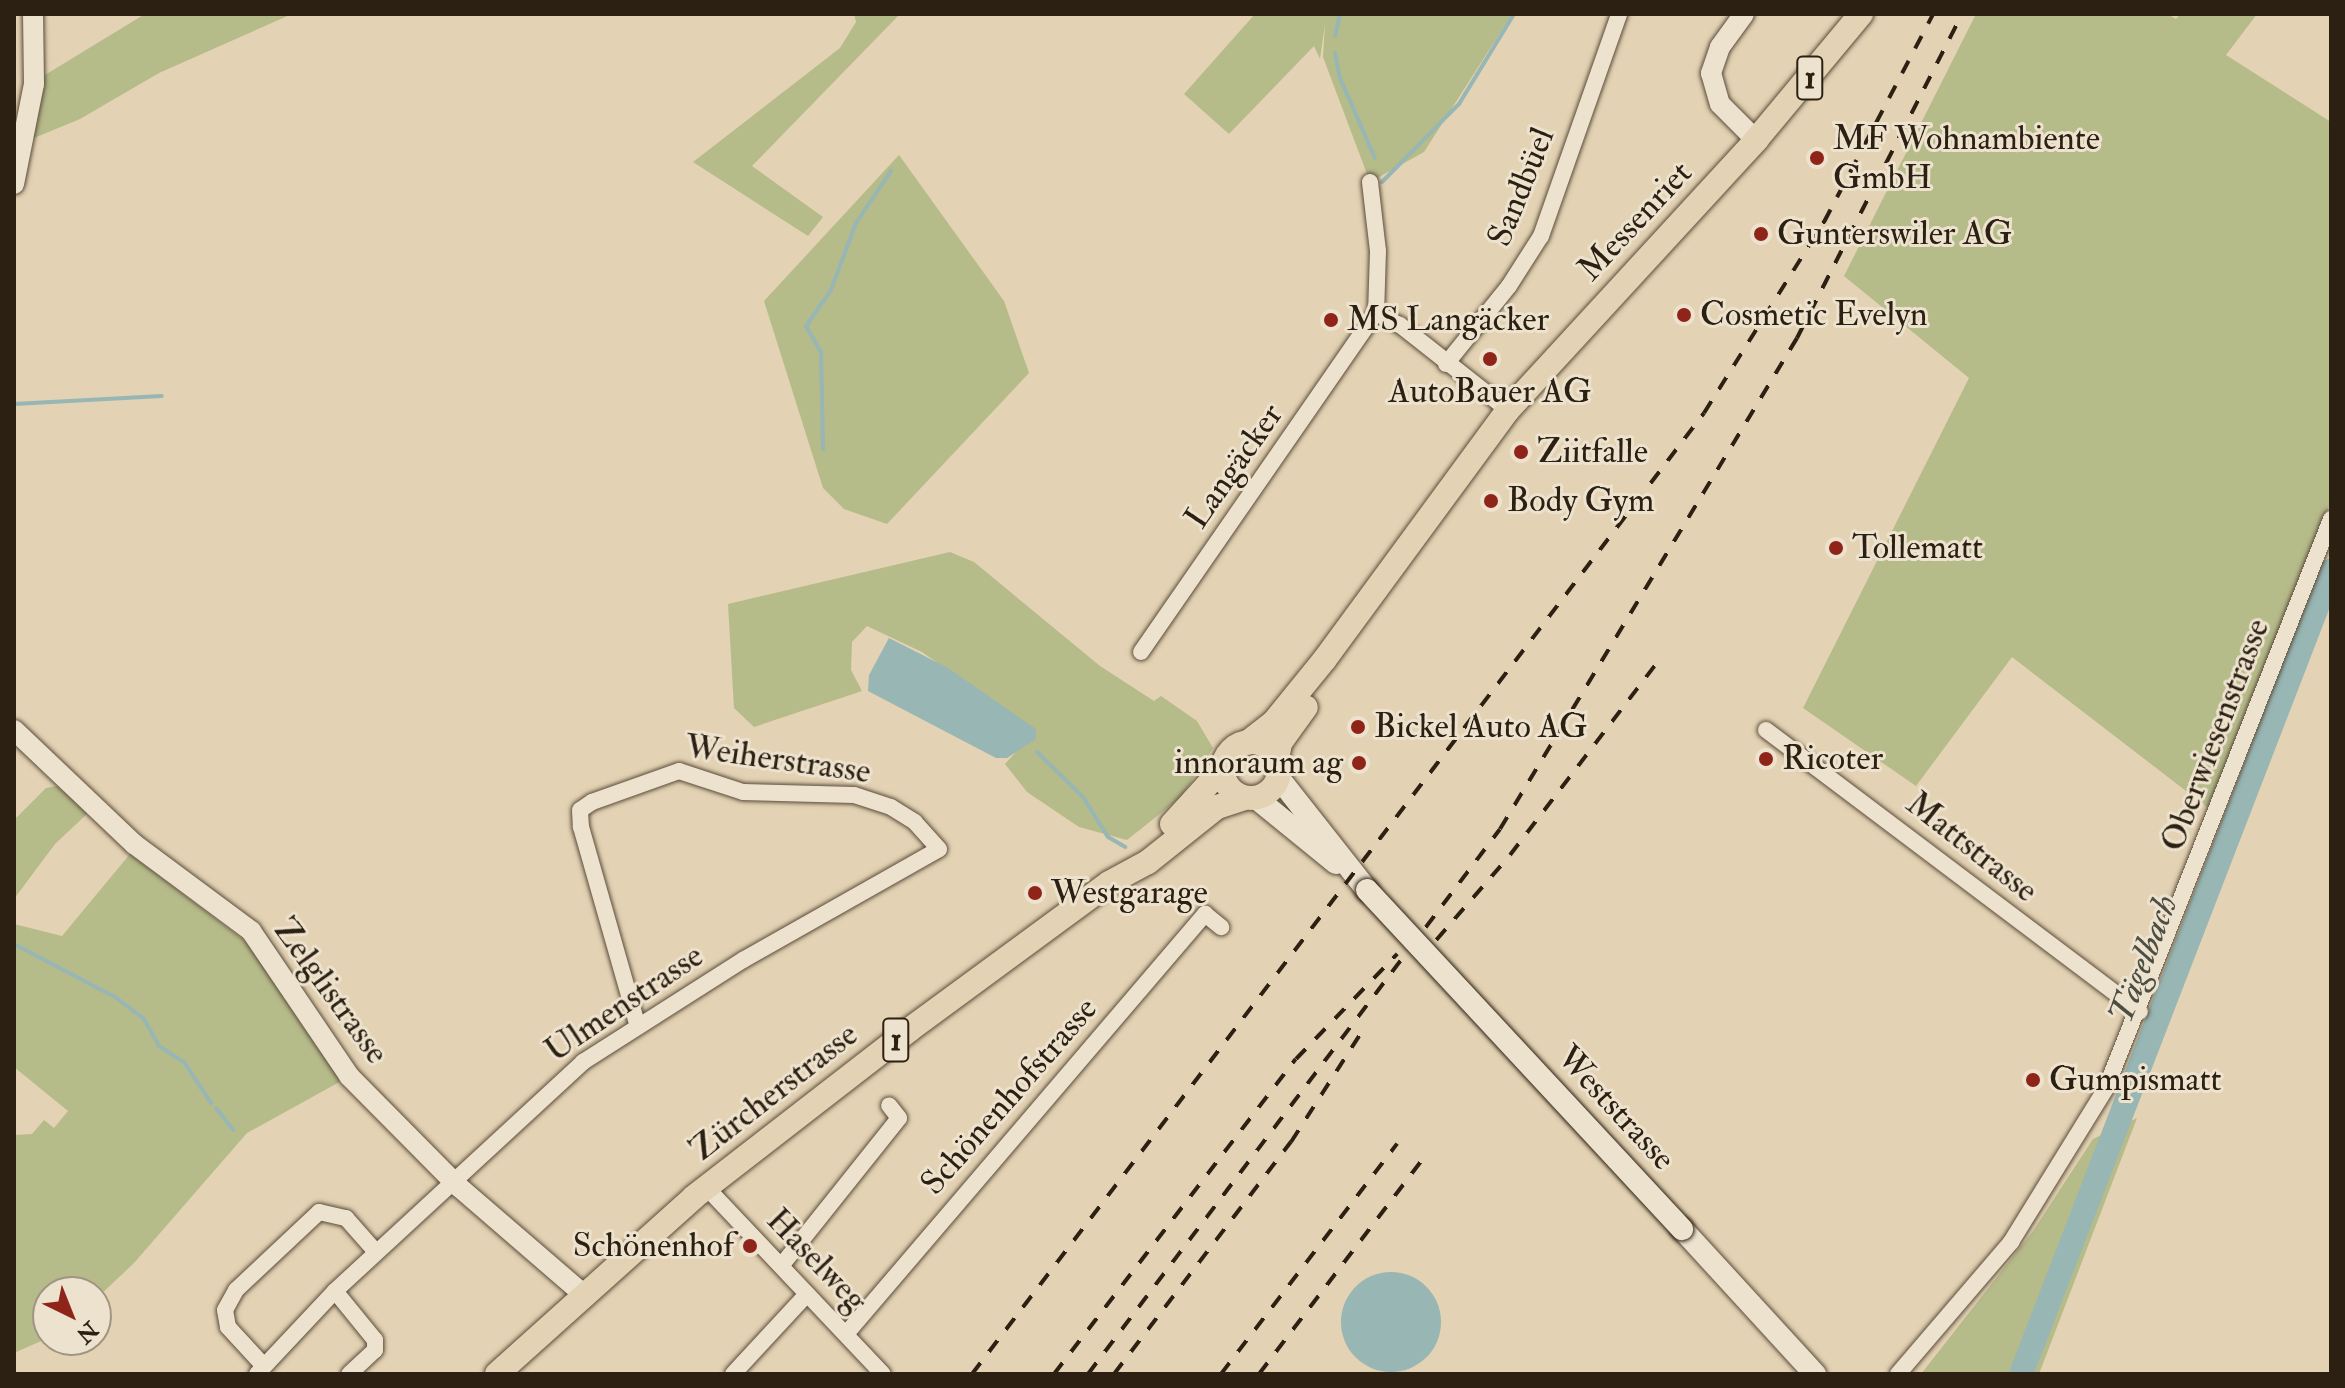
<!DOCTYPE html>
<html>
<head>
<meta charset="utf-8">
<style>
	body { margin:0 }
	#map { position:relative; width:2345px; height:1388px; overflow:hidden; background:#e3d2b3; font-family:"IM FELL Double Pica",serif }
	div>[style] { position:absolute }
	.green>* { inset:0; background:#b6bb8a }
	.water>* { inset:0; background:#97b6b4 }
	.round { border-radius:50% }
	.stream>* { height:4px; margin:-2px; padding:0 2px; transform-origin:2px; border-radius:2px; background:#97b6b4 }
	.river>* { height:24px; margin:-12px; padding:0 12px; transform-origin:12px; border-radius:12px; background:#97b6b4 }
	.roads { filter:drop-shadow(0 0 2px #5a4c3b) drop-shadow(0 0 2px #5a4c3b) }
	.minor>* { height:16px; margin:-8px; padding:0 8px; transform-origin:8px; border-radius:8px; background:#ede2ce }
	.tertiary>* { height:20px; margin:-10px; padding:0 10px; transform-origin:10px; border-radius:10px; background:#ede2ce }
	.secondary>* { height:22px; margin:-11px; padding:0 11px; transform-origin:11px; border-radius:11px; background:#ede2ce }
	.primary>* { height:24px; margin:-12px; padding:0 12px; transform-origin:12px; border-radius:12px; background:#e3d2b3 }
	.primary>.ring { margin:-12px; padding:0; box-sizing:content-box; background:none; border:24px solid #e3d2b3; border-radius:50% }
	.rail>* { height:4px; margin-top:-2px; transform-origin:0; background:repeating-linear-gradient(90deg,#2c2013 0 14px,transparent 0 28px) }
	.bridges { filter:drop-shadow(0 0 2px #2c2013) drop-shadow(0 0 2px #2c2013) }
	.secondary-bridge>* { height:22px; margin:-11px; padding:0 11px; transform-origin:11px; border-radius:11px; background:#ede2ce }
	.dots>* { width:22px; height:22px; translate:-50% -50%; box-sizing:border-box; border:4px solid #ede2ce; border-radius:50% }
	span { translate:-50% -50%; white-space:nowrap; text-align:center; line-height:1.15; -webkit-text-stroke:6px #ede2ce; paint-order:stroke }
	.shield-label span { padding:2px 6px; background:#ede2ce; border:2px solid; border-radius:6px; -webkit-text-stroke-width:0 }
	.shield-label { font-size:32px; color:#2c2013; font-weight:700 }
	.poi-label { font-size:34px; color:#2c2013 }
	.left { translate:0 -50%; text-align:left }
	.right { translate:-100% -50%; text-align:right }
	.street-label { font-size:34px; color:#2c2013 }
	.water-label { font-size:36px; color:#4c4d43; font-style:italic }
	.frame { position:absolute; inset:0; border:16px solid #2c2013; pointer-events:none }
	.north { position:absolute; left:32px; top:1276px; width:80px; height:80px; box-sizing:border-box; background:#ede2ce; border:2px solid #a09483; border-radius:50%; rotate:137deg; font-size:22px; font-weight:700; line-height:32px; text-align:center; color:#2c2013 }
	.north::after { content:''; display:block; margin:auto; width:28px; height:36px; background:#8f2418; clip-path:polygon(50% 0,100% 100%,50% 72%,0 100%) }
</style>
</head>
<body>
<div id="map">
	<div class="green">
		<div style="clip-path:polygon(145px 14px,292px 14px,159px 73px,80px 119px,29px 140px,40px 78px)"></div>
		<div style="clip-path:polygon(854px 14px,900px 14px,752px 166px,823px 217px,808px 236px,693px 162px,840px 48px,856px 22px)"></div>
		<div style="clip-path:polygon(1255px 14px,1512px 14px,1424px 152px,1370px 182px,1323px 57px,1325px 24px,1320px 59px,1314px 46px,1229px 134px,1184px 94px)"></div>
		<div style="clip-path:polygon(1976px 14px,2167px 14px,2176px 19px,2180px 14px,2257px 14px,2226px 55px,2331px 122px,2331px 501px,2212px 811px,2012px 657px,1916px 786px,1803px 708px,1969px 378px,1844px 276px)"></div>
		<div style="clip-path:polygon(899px 155px,1004px 301px,1029px 373px,887px 524px,844px 509px,823px 488px,764px 301px)"></div>
		<div style="clip-path:polygon(950px 552px,974px 562px,1100px 666px,1154px 701px,1161px 696px,1197px 721px,1213px 748px,1181px 797px,1127px 840px,1079px 827px,1027px 792px,1005px 764px,1032px 734px,1023px 723px,922px 652px,867px 626px,852px 642px,851px 670px,862px 691px,754px 727px,734px 708px,728px 604px)"></div>
		<div style="clip-path:polygon(57px 786px,88px 813px,55px 844px,14px 899px,14px 820px,46px 788px)"></div>
		<div style="clip-path:polygon(130px 854px,259px 952px,343px 1080px,247px 1133px,134px 1263px,96px 1299px,96px 1292px,48px 1292px,48px 1338px,14px 1353px,14px 1135px,32px 1134px,44px 1120px,54px 1128px,68px 1111px,14px 1067px,14px 924px,62px 936px)"></div>
		<div style="clip-path:polygon(2137px 1118px,2039px 1374px,1921px 1374px,2033px 1231px,2093px 1139px)"></div>
	</div>
	<div class="water">
		<div style="clip-path:polygon(889px 638px,948px 668px,1036px 729px,1036px 739px,1007px 758px,996px 758px,868px 691px,869px 675px)"></div>
		<div class="round" style="left:1341px;top:1272px;width:100px;height:100px"></div>
	</div>
	<div class="stream">
		<div style="left:1335px;top:36px;width:23px;rotate:-77deg"></div>
		<div style="left:1335px;top:53px;width:25px;rotate:79deg"></div>
		<div style="left:1340px;top:78px;width:87px;rotate:66.4deg"></div>
		<div style="left:1382px;top:182px;width:110px;rotate:-45.4deg"></div>
		<div style="left:1459px;top:104px;width:105px;rotate:-58.6deg"></div>
		<div style="left:14px;top:404px;width:148px;rotate:-3.1deg"></div>
		<div style="left:823px;top:449px;width:97px;rotate:-91.2deg"></div>
		<div style="left:821px;top:352px;width:30px;rotate:-120deg"></div>
		<div style="left:806px;top:326px;width:44px;rotate:-55.2deg"></div>
		<div style="left:831px;top:290px;width:72px;rotate:-69.5deg"></div>
		<div style="left:856px;top:223px;width:63px;rotate:-56.1deg"></div>
		<div style="left:1037px;top:752px;width:64px;rotate:44.4deg"></div>
		<div style="left:1083px;top:797px;width:47px;rotate:58deg"></div>
		<div style="left:1108px;top:837px;width:20px;rotate:30deg"></div>
		<div style="left:14px;top:944px;width:114px;rotate:27.7deg"></div>
		<div style="left:115px;top:997px;width:36px;rotate:37deg"></div>
		<div style="left:144px;top:1019px;width:31px;rotate:61deg"></div>
		<div style="left:159px;top:1046px;width:30px;rotate:33deg"></div>
		<div style="left:184px;top:1062px;width:49px;rotate:56.6deg"></div>
		<div style="left:216px;top:1108px;width:28px;rotate:52deg"></div>
	</div>
	<div class="river">
		<div style="left:2021px;top:1374px;width:861px;rotate:-68.89deg"></div>
	</div>
	<div class="roads">
		<div class="minor">
			<div style="left:1370px;top:182px;width:69px;rotate:83.4deg"></div>
			<div style="left:1378px;top:251px;width:62px;rotate:91.8deg"></div>
			<div style="left:1446px;top:364px;width:100px;rotate:-51.1deg"></div>
			<div style="left:1509px;top:286px;width:59px;rotate:-57.4deg"></div>
			<div style="left:1541px;top:236px;width:235px;rotate:-70.6deg"></div>
			<div style="left:1141px;top:652px;width:412px;rotate:-55.3deg"></div>
			<div style="left:1376px;top:313px;width:27px;rotate:27deg"></div>
			<div style="left:1400px;top:325px;width:137px;rotate:38.2deg"></div>
			<div style="left:1766px;top:730px;width:468px;rotate:37deg"></div>
			<div style="left:706px;top:1187px;width:257px;rotate:46.6deg"></div>
			<div style="left:781px;top:1266px;width:189px;rotate:-51.4deg"></div>
			<div style="left:899px;top:1118px;width:16px;rotate:-128deg"></div>
			<div style="left:335px;top:1291px;width:63px;rotate:50.8deg"></div>
			<div style="left:375px;top:1340px;width:10px;rotate:90deg"></div>
			<div style="left:375px;top:1350px;width:35px;rotate:137deg"></div>
			<div style="left:846px;top:1334px;width:553px;rotate:-49.48deg"></div>
			<div style="left:1205px;top:914px;width:21px;rotate:39deg"></div>
			<div style="left:263px;top:1365px;width:52px;rotate:-132.6deg"></div>
			<div style="left:228px;top:1327px;width:17px;rotate:-100deg"></div>
			<div style="left:225px;top:1310px;width:23px;rotate:-61deg"></div>
			<div style="left:236px;top:1290px;width:114px;rotate:-43.2deg"></div>
			<div style="left:319px;top:1212px;width:28px;rotate:13deg"></div>
			<div style="left:346px;top:1218px;width:45px;rotate:48.6deg"></div>
			<div style="left:257px;top:1374px;width:114px;rotate:-46.8deg"></div>
			<div style="left:335px;top:1291px;width:338px;rotate:-42.7deg"></div>
			<div style="left:583px;top:1062px;width:190px;rotate:-32.5deg"></div>
			<div style="left:743px;top:960px;width:225px;rotate:-29.5deg"></div>
			<div style="left:939px;top:849px;width:36px;rotate:-132deg"></div>
			<div style="left:915px;top:822px;width:28px;rotate:-148deg"></div>
			<div style="left:891px;top:807px;width:39px;rotate:-162deg"></div>
			<div style="left:854px;top:795px;width:111px;rotate:-178.5deg"></div>
			<div style="left:743px;top:792px;width:67px;rotate:-161.8deg"></div>
			<div style="left:679px;top:771px;width:92px;rotate:160.4deg"></div>
			<div style="left:592px;top:802px;width:14px;rotate:146deg"></div>
			<div style="left:580px;top:810px;width:17px;rotate:87deg"></div>
			<div style="left:581px;top:827px;width:204px;rotate:74.1deg"></div>
			<div style="left:733px;top:1374px;width:109px;rotate:-47.2deg"></div>
			<div style="left:1898px;top:1374px;width:174px;rotate:-49.4deg"></div>
			<div style="left:2011px;top:1242px;width:181px;rotate:-58.3deg"></div>
			<div style="left:2106px;top:1088px;width:612px;rotate:-68.42deg"></div>
		</div>
		<div class="tertiary">
			<div style="left:1744px;top:14px;width:41px;rotate:126deg"></div>
			<div style="left:1720px;top:47px;width:28px;rotate:109deg"></div>
			<div style="left:1711px;top:73px;width:32px;rotate:74deg"></div>
			<div style="left:1720px;top:104px;width:51px;rotate:45deg"></div>
			<div style="left:14px;top:184px;width:102px;rotate:-78.7deg"></div>
			<div style="left:34px;top:84px;width:70px;rotate:-90.8deg"></div>
			<div style="left:14px;top:730px;width:166px;rotate:43.5deg"></div>
			<div style="left:134px;top:844px;width:146px;rotate:36.6deg"></div>
			<div style="left:251px;top:931px;width:175px;rotate:55.9deg"></div>
			<div style="left:349px;top:1076px;width:156px;rotate:45.3deg"></div>
			<div style="left:459px;top:1187px;width:164px;rotate:40.8deg"></div>
		</div>
		<div class="secondary">
			<div style="left:1278px;top:777px;width:144px;rotate:51.8deg"></div>
			<div style="left:1256px;top:798px;width:103px;rotate:39.1deg"></div>
			<div style="left:1682px;top:1229px;width:197px;rotate:47.5deg"></div>
		</div>
		<div class="primary">
			<div class="ring" style="left:1223px;top:742px;width:32px;height:32px"></div>
			<div style="left:1247px;top:743px;width:33px;rotate:-38deg"></div>
			<div style="left:1273px;top:723px;width:82px;rotate:-50.9deg"></div>
			<div style="left:1325px;top:659px;width:309px;rotate:-53.7deg"></div>
			<div style="left:1508px;top:410px;width:367px;rotate:-47.4deg"></div>
			<div style="left:1756px;top:140px;width:164px;rotate:-50.2deg"></div>
			<div style="left:1277px;top:759px;width:16px;rotate:-79deg"></div>
			<div style="left:1280px;top:743px;width:44px;rotate:-54.2deg"></div>
			<div style="left:1172px;top:824px;width:76px;rotate:-47.7deg"></div>
			<div style="left:497px;top:1374px;width:265px;rotate:-41.9deg"></div>
			<div style="left:694px;top:1197px;width:272px;rotate:-37.8deg"></div>
			<div style="left:909px;top:1030px;width:248px;rotate:-36.3deg"></div>
			<div style="left:1109px;top:883px;width:44px;rotate:-28.3deg"></div>
			<div style="left:1148px;top:862px;width:88px;rotate:-38.6deg"></div>
			<div style="left:1217px;top:807px;width:28px;rotate:-18deg"></div>
		</div>
	</div>
	<div class="rail">
		<div style="left:1418px;top:961px;width:140px;rotate:-49deg"></div>
		<div style="left:1510px;top:855px;width:250px;rotate:-52.6deg"></div>
		<div style="left:972px;top:1374px;width:1208px;rotate:-52.7deg"></div>
		<div style="left:1704px;top:413px;width:226px;rotate:-57.9deg"></div>
		<div style="left:1824px;top:222px;width:235px;rotate:-62.3deg"></div>
		<div style="left:1054px;top:1374px;width:397px;rotate:-52.5deg"></div>
		<div style="left:1296px;top:1059px;width:146px;rotate:-46.1deg"></div>
		<div style="left:1088px;top:1374px;width:683px;rotate:-52.91deg"></div>
		<div style="left:1500px;top:829px;width:574px;rotate:-58.83deg"></div>
		<div style="left:1797px;top:338px;width:364px;rotate:-63deg"></div>
		<div style="left:1114px;top:1374px;width:292px;rotate:-52.7deg"></div>
		<div style="left:1291px;top:1142px;width:130px;rotate:-57.3deg"></div>
		<div style="left:1221px;top:1374px;width:290px;rotate:-52.6deg"></div>
		<div style="left:1259px;top:1374px;width:269px;rotate:-52.7deg"></div>
	</div>
	<div class="bridges">
		<div class="secondary-bridge">
			<div style="left:1367px;top:890px;width:463px;rotate:47.1deg"></div>
		</div>
	</div>
	<div class="dots">
		<div style="left:1817px;top:158px;background:#8f2418"></div>
		<div style="left:1761px;top:234px;background:#8f2418"></div>
		<div style="left:1684px;top:315px;background:#8f2418"></div>
		<div style="left:1331px;top:320px;background:#8f2418"></div>
		<div style="left:1490px;top:359px;background:#8f2418"></div>
		<div style="left:1521px;top:452px;background:#8f2418"></div>
		<div style="left:1491px;top:501px;background:#8f2418"></div>
		<div style="left:1836px;top:548px;background:#8f2418"></div>
		<div style="left:1358px;top:727px;background:#8f2418"></div>
		<div style="left:1766px;top:759px;background:#8f2418"></div>
		<div style="left:1359px;top:763px;background:#8f2418"></div>
		<div style="left:1035px;top:893px;background:#8f2418"></div>
		<div style="left:2033px;top:1080px;background:#8f2418"></div>
		<div style="left:750px;top:1246px;background:#8f2418"></div>
	</div>
	<div class="shield-label">
		<span style="left:1810px;top:78px">1</span>
		<span style="left:896px;top:1040px">1</span>
	</div>
	<div class="poi-label">
		<span class="left" style="left:1833px;top:158px">MF Wohnambiente<br>GmbH</span>
		<span class="left" style="left:1777px;top:234px">Gunterswiler AG</span>
		<span class="left" style="left:1700px;top:315px">Cosmetic Evelyn</span>
		<span class="left" style="left:1347px;top:320px">MS Langäcker</span>
		<span style="left:1490px;top:392px">AutoBauer AG</span>
		<span class="left" style="left:1537px;top:452px">Ziitfalle</span>
		<span class="left" style="left:1507px;top:501px">Body Gym</span>
		<span class="left" style="left:1852px;top:548px">Tollematt</span>
		<span class="left" style="left:1374px;top:727px">Bickel Auto AG</span>
		<span class="left" style="left:1782px;top:759px">Ricoter</span>
		<span class="right" style="left:1343px;top:763px">innoraum ag</span>
		<span class="left" style="left:1051px;top:893px">Westgarage</span>
		<span class="left" style="left:2049px;top:1080px">Gumpismatt</span>
		<span class="right" style="left:734px;top:1246px">Schönenhof</span>
	</div>
	<div class="street-label">
		<span style="left:1521px;top:187px;rotate:-68deg">Sandbüel</span>
		<span style="left:1635px;top:221px;rotate:-47deg">Messenriet</span>
		<span style="left:1234px;top:466px;rotate:-55deg">Langäcker</span>
		<span style="left:2215px;top:735px;rotate:-69deg">Oberwiesenstrasse</span>
		<span style="left:778px;top:759px;rotate:8deg">Weiherstrasse</span>
		<span style="left:1972px;top:847px;rotate:38deg">Mattstrasse</span>
		<span style="left:331px;top:991px;rotate:54deg">Zelglistrasse</span>
		<span style="left:624px;top:1003px;rotate:-34deg">Ulmenstrasse</span>
		<span style="left:774px;top:1092px;rotate:-38deg">Zürcherstrasse</span>
		<span style="left:1009px;top:1096px;rotate:-49deg">Schönenhofstrasse</span>
		<span style="left:1616px;top:1108px;rotate:47deg">Weststrasse</span>
		<span style="left:817px;top:1260px;rotate:46deg">Haselweg</span>
	</div>
	<div class="water-label">
		<span style="left:2143px;top:959px;rotate:-69deg">Tägelbach</span>
	</div>
	<div class="frame"></div>
	<div class="north">N</div>
</div>
</body>
</html>
